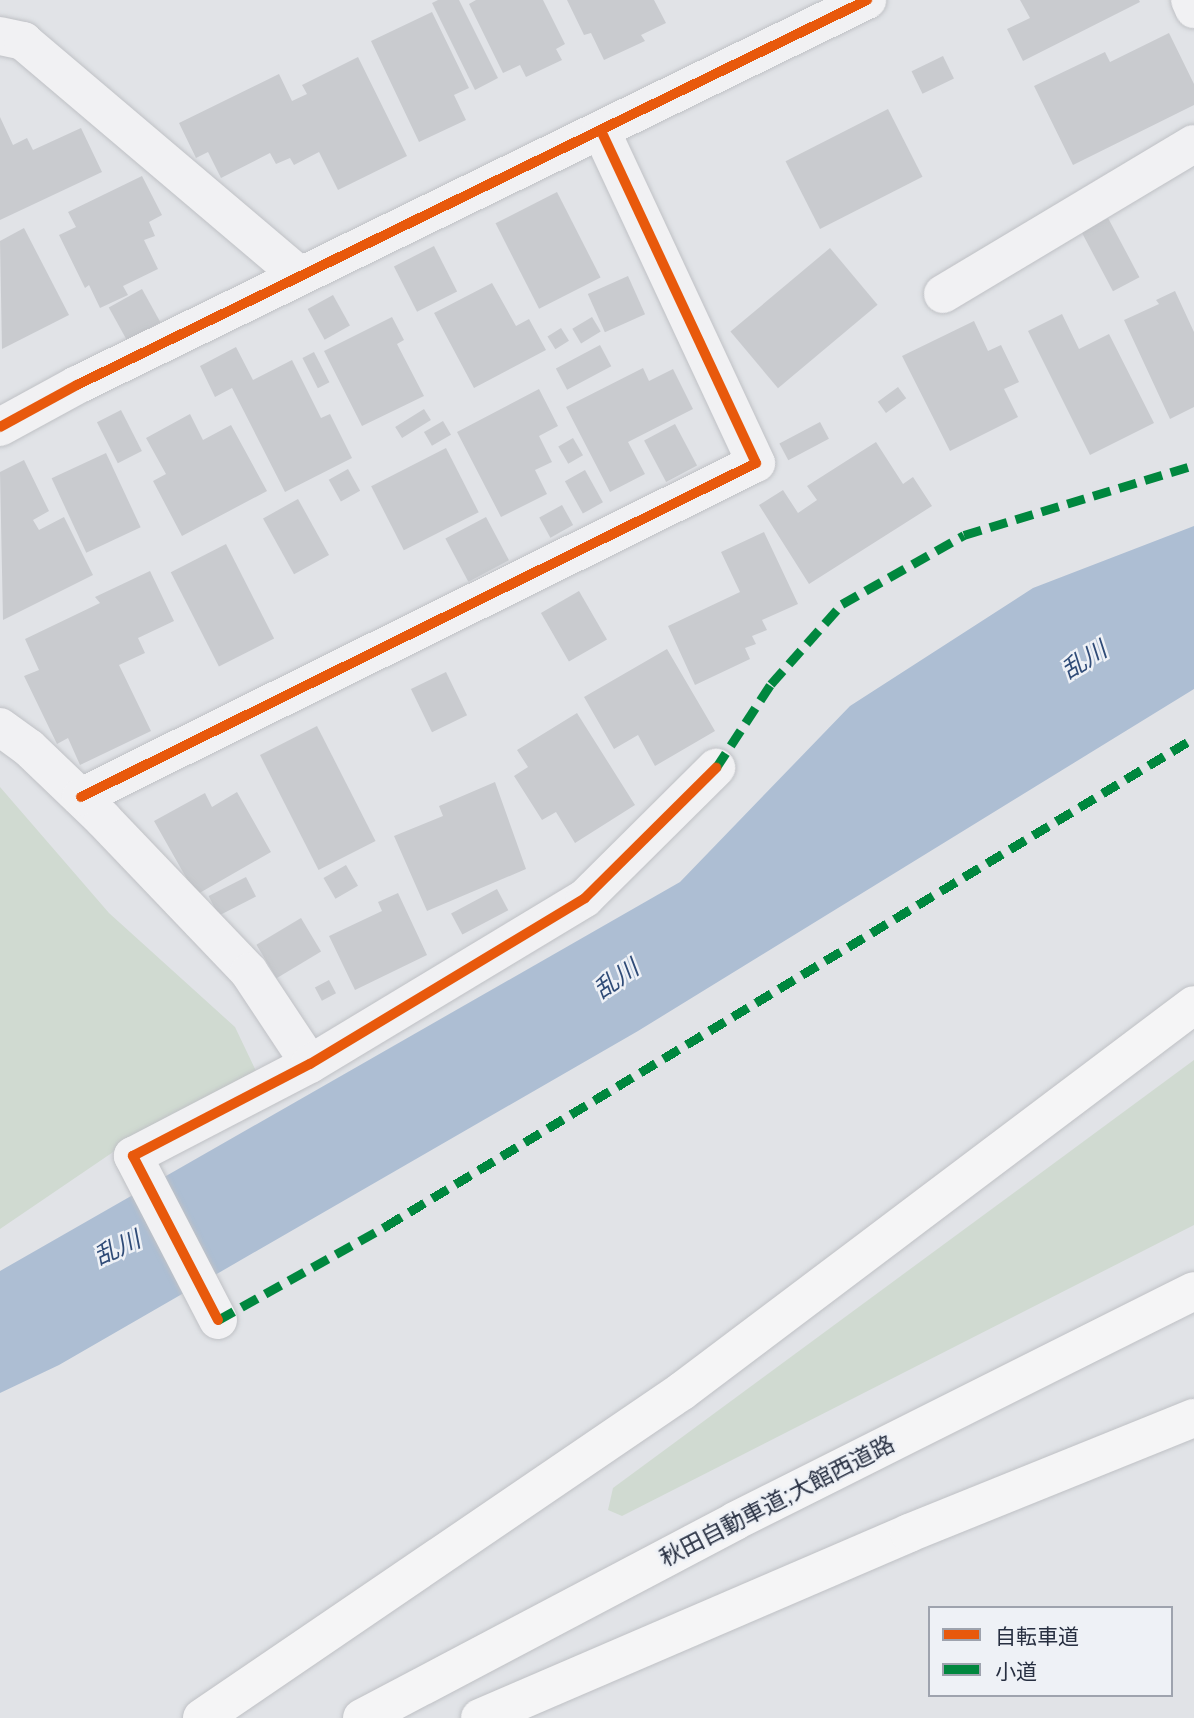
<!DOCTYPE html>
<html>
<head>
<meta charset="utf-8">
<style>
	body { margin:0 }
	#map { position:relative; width:1194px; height:1718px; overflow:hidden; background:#e1e3e7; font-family:Helvetica,"Noto Sans JP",sans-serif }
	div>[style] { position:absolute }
	.green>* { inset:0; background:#d0dad1 }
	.water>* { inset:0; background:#adbed3 }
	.building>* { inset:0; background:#c9cbcf; transform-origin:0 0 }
	.roads { filter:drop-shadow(0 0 2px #bfc1c5) drop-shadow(0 0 2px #bfc1c5) }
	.minor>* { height:38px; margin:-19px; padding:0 19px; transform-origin:19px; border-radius:19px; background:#f1f1f3 }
	.highway>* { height:38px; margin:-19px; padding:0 19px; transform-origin:19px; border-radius:19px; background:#f5f5f6 }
	.quiet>* { height:9px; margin-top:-4.5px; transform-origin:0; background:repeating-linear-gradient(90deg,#00873e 0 18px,transparent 0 27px) }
	.cycleway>* { height:10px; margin:-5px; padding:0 5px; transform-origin:5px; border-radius:5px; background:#e8590c }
	span { translate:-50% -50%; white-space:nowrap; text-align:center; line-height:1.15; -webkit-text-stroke:5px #eef1f6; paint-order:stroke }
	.street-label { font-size:23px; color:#272f41 }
	.water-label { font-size:24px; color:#2f4b77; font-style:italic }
	.legend { position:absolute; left:928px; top:1606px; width:245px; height:91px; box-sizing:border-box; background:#eef1f6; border:2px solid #9ea3ae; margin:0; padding:9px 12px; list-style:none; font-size:21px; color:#272f41 }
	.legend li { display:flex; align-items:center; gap:14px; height:35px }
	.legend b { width:35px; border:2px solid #9ea3ae }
</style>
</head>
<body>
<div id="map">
	<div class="green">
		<div style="clip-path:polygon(0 787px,109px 913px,235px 1027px,257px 1073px,122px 1146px,0 1229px)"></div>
		<div style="clip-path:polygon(1194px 1060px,1194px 1225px,622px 1516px,608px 1510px,613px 1488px)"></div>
	</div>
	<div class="water">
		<div style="clip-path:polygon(1194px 526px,1194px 689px,638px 1031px,59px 1365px,0 1393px,0 1271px,680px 882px,850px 706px,1033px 588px)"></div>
	</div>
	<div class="building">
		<div style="clip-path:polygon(438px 0,459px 0,498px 78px,475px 90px,432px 3px)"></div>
		<div style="clip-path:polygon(476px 0,543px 0,565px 44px,556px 49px,562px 60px,526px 77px,520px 65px,503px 73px,469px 4px)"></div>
		<div style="clip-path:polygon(567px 0,654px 0,666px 23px,641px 35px,645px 41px,604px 60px,591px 33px,584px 35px)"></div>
		<div style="clip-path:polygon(1020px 0,1139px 0,1140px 2px,1023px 61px,1007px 29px,1030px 18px)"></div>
		<div style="clip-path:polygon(432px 12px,469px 88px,454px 95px,466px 120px,419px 142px,371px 41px)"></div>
		<div style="clip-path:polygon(1169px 33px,1194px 84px,1194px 105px,1073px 165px,1034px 86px,1105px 52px,1110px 62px)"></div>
		<div style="left:943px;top:56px;width:25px;height:35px;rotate:64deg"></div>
		<div style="clip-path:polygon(358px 57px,407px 156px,338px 190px,319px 152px,294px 165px,290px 158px,276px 164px,270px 153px,221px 178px,208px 152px,196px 158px,179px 123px,279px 74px,292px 101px,307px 94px,302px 85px)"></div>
		<div style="left:888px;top:109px;width:76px;height:115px;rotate:63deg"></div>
		<div style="clip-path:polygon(0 117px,13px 145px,27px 138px,33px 150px,81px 128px,102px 172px,0 220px)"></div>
		<div style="clip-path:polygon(142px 176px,162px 215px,149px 222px,155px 236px,144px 240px,158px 269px,123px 286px,128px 295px,100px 308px,89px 285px,85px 288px,59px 235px,76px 227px,68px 212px)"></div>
		<div style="left:557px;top:192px;width:96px;height:69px;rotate:63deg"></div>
		<div style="left:1108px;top:218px;width:67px;height:30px;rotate:62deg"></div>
		<div style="clip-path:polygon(24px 228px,69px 315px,2px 349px,0 241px)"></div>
		<div style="left:434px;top:246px;width:51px;height:45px;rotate:63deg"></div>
		<div style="left:830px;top:248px;width:74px;height:130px;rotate:50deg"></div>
		<div style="left:628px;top:276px;width:42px;height:44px;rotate:66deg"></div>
		<div style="clip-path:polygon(492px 283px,516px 326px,529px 319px,546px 350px,474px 388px,434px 313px)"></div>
		<div style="left:142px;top:289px;width:38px;height:38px;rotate:61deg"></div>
		<div style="clip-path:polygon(1175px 291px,1194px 332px,1194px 407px,1170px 419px,1124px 320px,1159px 304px,1156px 300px)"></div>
		<div style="left:333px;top:295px;width:35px;height:29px;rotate:61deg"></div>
		<div style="clip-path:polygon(1062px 314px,1079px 349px,1109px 334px,1154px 423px,1090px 455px,1028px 331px)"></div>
		<div style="clip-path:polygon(392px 317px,404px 340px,397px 344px,424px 396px,362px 426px,324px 351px)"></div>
		<div style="left:592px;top:317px;width:17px;height:23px;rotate:59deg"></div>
		<div style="clip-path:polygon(974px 321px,988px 351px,1001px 345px,1019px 382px,1004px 389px,1018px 417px,950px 451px,902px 356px)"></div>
		<div style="left:561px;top:328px;width:15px;height:16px;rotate:58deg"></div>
		<div style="left:600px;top:345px;width:24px;height:50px;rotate:62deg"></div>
		<div style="clip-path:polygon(236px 347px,253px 380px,292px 360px,321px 418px,330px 414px,352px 458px,285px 492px,232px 388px,215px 397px,200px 366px)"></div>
		<div style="left:314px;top:352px;width:34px;height:13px;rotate:63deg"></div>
		<div style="clip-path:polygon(643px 368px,649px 381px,673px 369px,693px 409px,628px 442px,645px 474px,610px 492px,566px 407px)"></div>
		<div style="left:898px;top:387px;width:14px;height:25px;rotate:54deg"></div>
		<div style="clip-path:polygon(539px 389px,558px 426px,539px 436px,552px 462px,535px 470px,547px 494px,501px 517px,457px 432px)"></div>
		<div style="left:424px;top:409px;width:13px;height:34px;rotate:58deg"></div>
		<div style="left:121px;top:410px;width:46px;height:27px;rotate:63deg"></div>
		<div style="clip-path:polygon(190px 414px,203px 440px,231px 425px,267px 491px,182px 536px,153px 481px,166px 474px,146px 438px)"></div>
		<div style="left:443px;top:421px;width:16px;height:22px;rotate:60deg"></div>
		<div style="left:820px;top:422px;width:19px;height:46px;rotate:62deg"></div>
		<div style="left:675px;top:424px;width:47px;height:35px;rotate:62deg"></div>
		<div style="left:573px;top:438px;width:20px;height:17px;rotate:60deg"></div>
		<div style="clip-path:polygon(876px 442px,903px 484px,913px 477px,932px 506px,809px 584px,759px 505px,783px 490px,798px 513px,817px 500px,807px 486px)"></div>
		<div style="left:446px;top:448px;width:72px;height:84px;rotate:63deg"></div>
		<div style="left:106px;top:453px;width:82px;height:60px;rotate:65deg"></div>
		<div style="clip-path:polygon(24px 460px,49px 511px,33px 520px,39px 530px,64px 517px,93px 575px,3px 620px,0 472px)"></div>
		<div style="left:348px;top:469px;width:25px;height:22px;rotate:61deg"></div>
		<div style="left:585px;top:470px;width:37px;height:23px;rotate:61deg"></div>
		<div style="left:298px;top:499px;width:64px;height:40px;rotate:61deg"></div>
		<div style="left:562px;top:505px;width:23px;height:26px;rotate:61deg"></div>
		<div style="left:486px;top:517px;width:49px;height:46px;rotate:62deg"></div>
		<div style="clip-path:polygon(764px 532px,798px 604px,762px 620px,767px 630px,752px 636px,756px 644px,745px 648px,750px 659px,695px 685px,668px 626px,740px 592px,721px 552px)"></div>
		<div style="left:226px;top:544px;width:106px;height:62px;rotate:63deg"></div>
		<div style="clip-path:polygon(150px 571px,174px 621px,138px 638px,145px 653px,119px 665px,151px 731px,80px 765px,68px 738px,57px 744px,24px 676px,39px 670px,25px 639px,100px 603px,95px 597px)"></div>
		<div style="left:579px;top:591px;width:56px;height:44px;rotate:60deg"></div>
		<div style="clip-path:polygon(667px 649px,715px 731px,655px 766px,638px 735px,614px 749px,584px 697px)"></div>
		<div style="left:446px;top:672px;width:48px;height:39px;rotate:64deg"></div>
		<div style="clip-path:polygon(577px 713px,635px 805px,575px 843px,556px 812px,542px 820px,514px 776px,528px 767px,517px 750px)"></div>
		<div style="left:317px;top:726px;width:129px;height:64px;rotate:63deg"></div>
		<div style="clip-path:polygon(495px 782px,526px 869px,427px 911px,394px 836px,443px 816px,439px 806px)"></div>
		<div style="clip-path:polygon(237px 792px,271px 852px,196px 895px,154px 821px,205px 793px,212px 807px)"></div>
		<div style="left:346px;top:865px;width:24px;height:26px;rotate:60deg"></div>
		<div style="left:246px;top:877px;width:22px;height:42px;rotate:63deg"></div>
		<div style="left:497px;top:889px;width:24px;height:52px;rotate:62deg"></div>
		<div style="clip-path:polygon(398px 893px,427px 955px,355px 990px,329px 936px,382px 911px,378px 902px)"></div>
		<div style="left:301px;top:918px;width:39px;height:52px;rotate:59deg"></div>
		<div style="left:329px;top:980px;width:15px;height:16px;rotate:62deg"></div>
	</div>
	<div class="roads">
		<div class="minor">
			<div style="left:1190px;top:0;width:10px;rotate:66deg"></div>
			<div style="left:0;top:36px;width:24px;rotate:12deg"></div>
			<div style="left:23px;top:41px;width:363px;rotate:40.3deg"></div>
			<div style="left:943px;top:294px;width:292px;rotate:-30.9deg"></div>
			<div style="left:0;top:427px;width:88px;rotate:-28.6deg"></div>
			<div style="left:77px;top:385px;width:879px;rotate:-25.98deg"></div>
			<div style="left:0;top:727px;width:36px;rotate:36deg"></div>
			<div style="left:29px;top:748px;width:103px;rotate:43.8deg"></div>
			<div style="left:103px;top:819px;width:211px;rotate:46.3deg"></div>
			<div style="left:249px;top:972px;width:110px;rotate:56.5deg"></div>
			<div style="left:81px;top:797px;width:753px;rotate:-26.33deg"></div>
			<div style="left:756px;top:463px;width:367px;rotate:-115deg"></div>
			<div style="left:218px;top:1320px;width:185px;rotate:-117.4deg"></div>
			<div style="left:133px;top:1156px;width:199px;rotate:-27.5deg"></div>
			<div style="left:310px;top:1064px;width:321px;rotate:-31.1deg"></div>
			<div style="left:585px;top:898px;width:185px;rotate:-44.8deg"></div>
		</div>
		<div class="highway">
			<div style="left:202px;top:1718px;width:581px;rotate:-34.26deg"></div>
			<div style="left:682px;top:1391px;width:641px;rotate:-37.01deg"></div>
			<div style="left:362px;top:1718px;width:422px;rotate:-27.8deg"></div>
			<div style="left:735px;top:1521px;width:513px;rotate:-26.61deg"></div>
			<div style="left:480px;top:1718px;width:467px;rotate:-23.3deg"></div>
			<div style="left:909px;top:1533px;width:307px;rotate:-22deg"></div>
		</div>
	</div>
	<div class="quiet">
		<div style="left:716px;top:768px;width:100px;rotate:-56.8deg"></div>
		<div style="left:771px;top:684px;width:107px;rotate:-48.4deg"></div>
		<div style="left:842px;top:604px;width:140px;rotate:-29.5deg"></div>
		<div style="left:964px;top:535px;width:240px;rotate:-16.9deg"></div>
		<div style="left:218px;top:1320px;width:193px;rotate:-29.2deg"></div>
		<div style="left:386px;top:1226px;width:944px;rotate:-31.13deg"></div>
	</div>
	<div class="cycleway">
		<div style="left:0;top:427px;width:88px;rotate:-28.6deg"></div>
		<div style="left:77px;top:385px;width:879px;rotate:-25.98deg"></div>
		<div style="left:81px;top:797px;width:753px;rotate:-26.33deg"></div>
		<div style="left:756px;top:463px;width:367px;rotate:-115deg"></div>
		<div style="left:218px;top:1320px;width:185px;rotate:-117.4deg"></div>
		<div style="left:133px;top:1156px;width:199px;rotate:-27.5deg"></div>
		<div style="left:310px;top:1064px;width:321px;rotate:-31.1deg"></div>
		<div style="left:585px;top:898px;width:185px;rotate:-44.8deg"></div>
	</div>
	<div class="street-label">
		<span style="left:777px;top:1501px;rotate:-27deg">秋田自動車道;大館西道路</span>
	</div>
	<div class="water-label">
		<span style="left:1084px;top:660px;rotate:-32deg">乱川</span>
		<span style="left:616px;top:979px;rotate:-35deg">乱川</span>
		<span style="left:117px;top:1248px;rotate:-25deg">乱川</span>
	</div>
	<ul class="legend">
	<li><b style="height:9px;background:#e8590c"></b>自転車道</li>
	<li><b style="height:9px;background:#00873e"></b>小道</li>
	</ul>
</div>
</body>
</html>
